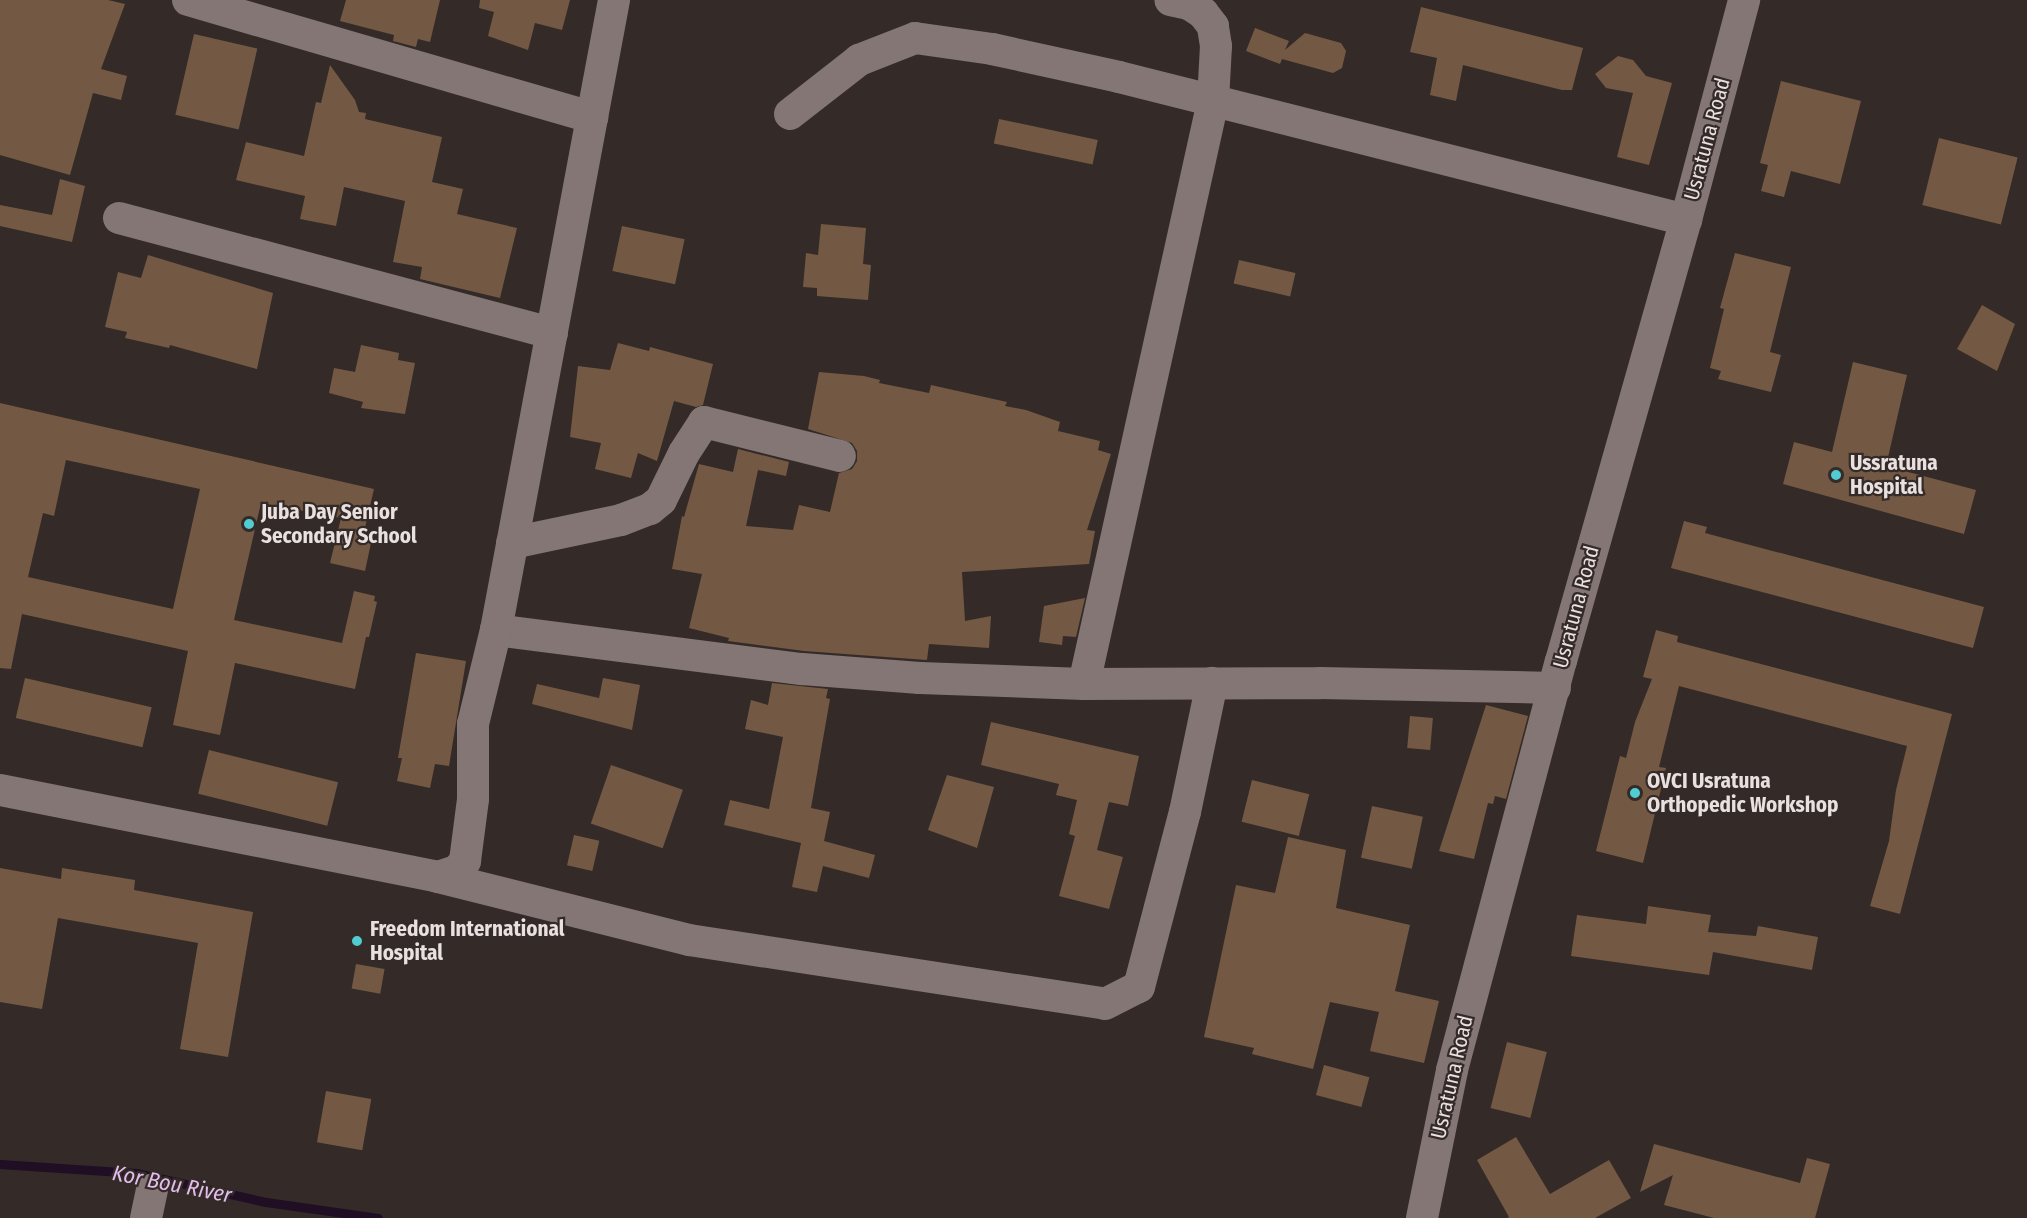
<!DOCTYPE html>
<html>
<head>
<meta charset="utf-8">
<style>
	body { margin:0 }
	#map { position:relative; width:2027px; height:1218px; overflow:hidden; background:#342a28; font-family:"Fira Sans Condensed",sans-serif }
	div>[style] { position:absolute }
	.stream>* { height:9px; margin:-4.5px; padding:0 4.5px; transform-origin:4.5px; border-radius:4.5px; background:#1f0e24 }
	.building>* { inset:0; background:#735943; transform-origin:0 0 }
	.street>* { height:32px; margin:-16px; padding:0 16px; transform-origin:16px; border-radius:16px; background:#837675 }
	.dots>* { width:16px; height:16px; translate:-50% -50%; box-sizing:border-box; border:3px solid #342a28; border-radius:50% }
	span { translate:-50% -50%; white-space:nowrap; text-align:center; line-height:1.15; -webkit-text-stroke:4.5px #342a28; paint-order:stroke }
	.street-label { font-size:21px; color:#e8e1e0 }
	.poi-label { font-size:21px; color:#e8e1e0; font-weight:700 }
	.left { translate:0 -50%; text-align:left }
	.water-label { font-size:22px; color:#e2bdee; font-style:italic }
</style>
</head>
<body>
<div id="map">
	<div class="stream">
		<div style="left:0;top:1164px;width:136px;rotate:3.8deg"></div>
		<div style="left:136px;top:1173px;width:133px;rotate:12.6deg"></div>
		<div style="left:266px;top:1202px;width:113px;rotate:8.1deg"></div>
	</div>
	<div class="building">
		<div style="clip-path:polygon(0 0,108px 0,125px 4px,101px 69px,127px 76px,121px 100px,93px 93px,70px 175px,0 155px)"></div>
		<div style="clip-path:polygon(346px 0,440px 0,430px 42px,418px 39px,416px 47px,393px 41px,394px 35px,340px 21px)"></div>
		<div style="clip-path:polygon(480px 0,570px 0,562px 30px,535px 23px,528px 50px,488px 36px,494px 12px,479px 8px)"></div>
		<div style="clip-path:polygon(1421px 7px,1583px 48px,1572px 90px,1562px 90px,1463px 65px,1456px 101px,1430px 95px,1437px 58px,1410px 52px)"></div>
		<div style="clip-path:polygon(1255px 28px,1289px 41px,1285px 50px,1305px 33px,1341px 43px,1346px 51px,1342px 68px,1333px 73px,1282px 59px,1280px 64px,1246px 51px)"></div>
		<div style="left:194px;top:34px;width:65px;height:83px;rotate:13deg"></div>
		<div style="clip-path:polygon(1618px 56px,1633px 60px,1646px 76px,1672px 83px,1649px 165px,1617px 157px,1633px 93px,1606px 88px,1595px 74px)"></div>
		<div style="clip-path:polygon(330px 65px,355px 100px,359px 112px,366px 113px,365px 119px,442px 137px,432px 182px,463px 189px,457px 214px,517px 228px,500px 298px,420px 279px,422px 267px,393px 262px,405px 201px,344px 187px,336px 226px,300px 219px,305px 196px,236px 180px,246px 142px,304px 156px,316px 102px,321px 103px)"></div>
		<div style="clip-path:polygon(1781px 81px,1861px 101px,1840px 184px,1791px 171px,1784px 197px,1761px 191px,1768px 165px,1760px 163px)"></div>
		<div style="left:999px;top:119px;width:101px;height:25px;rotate:12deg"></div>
		<div style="left:1939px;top:138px;width:81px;height:69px;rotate:14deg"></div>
		<div style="clip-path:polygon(60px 179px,85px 186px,72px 242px,0 226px,0 205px,52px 215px)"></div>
		<div style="clip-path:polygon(821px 224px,866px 228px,863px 264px,871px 265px,868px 300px,817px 296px,817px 288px,803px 287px,806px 253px,818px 255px)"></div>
		<div style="left:622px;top:226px;width:64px;height:46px;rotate:12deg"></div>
		<div style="clip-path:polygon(1735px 253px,1791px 267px,1770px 352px,1781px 355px,1771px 392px,1718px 379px,1721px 371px,1710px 368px,1724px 309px,1720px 308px)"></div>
		<div style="clip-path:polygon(148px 255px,273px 293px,257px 369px,170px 345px,169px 348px,125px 338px,127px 332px,105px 327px,118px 272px,141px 278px)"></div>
		<div style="left:1239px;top:260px;width:58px;height:24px;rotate:13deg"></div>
		<div style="clip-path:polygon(1982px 305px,2015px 324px,1997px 371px,1957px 349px)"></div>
		<div style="clip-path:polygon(618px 343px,649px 351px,650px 347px,713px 364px,703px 405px,696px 407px,674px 401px,657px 461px,638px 453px,631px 478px,595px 469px,601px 443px,570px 437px,578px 366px,610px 370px)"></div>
		<div style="clip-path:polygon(361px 345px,399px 353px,398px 360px,415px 363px,405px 414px,361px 408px,363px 402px,329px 393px,334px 368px,355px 372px)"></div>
		<div style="clip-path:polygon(1853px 362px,1907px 375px,1886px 466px,1976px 490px,1964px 534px,1783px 484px,1794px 442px,1832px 452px)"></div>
		<div style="clip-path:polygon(819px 372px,864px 376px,880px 380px,879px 383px,929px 393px,931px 385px,1007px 402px,1005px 406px,1026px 410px,1060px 422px,1058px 431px,1100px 441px,1098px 450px,1111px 454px,1087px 530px,1095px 531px,1089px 564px,962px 572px,965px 621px,991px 616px,989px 648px,929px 644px,927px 660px,804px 651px,728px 641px,729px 638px,689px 628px,702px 574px,672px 569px,682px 516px,684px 517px,699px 464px,733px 472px,738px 449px,789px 462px,786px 476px,758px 470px,746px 526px,793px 530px,799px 505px,830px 512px,839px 473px,852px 469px,857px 461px,857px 451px,852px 443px,808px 429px)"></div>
		<div style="clip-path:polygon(evenodd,0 403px,374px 489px,362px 541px,371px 543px,365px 571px,330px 563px,341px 518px,261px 503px,234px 620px,342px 643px,354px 591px,375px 596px,374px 601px,377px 602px,369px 637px,366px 637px,355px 689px,235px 663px,220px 735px,173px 725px,188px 651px,22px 614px,11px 669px,0 668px,0 403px,66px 460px,200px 489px,173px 609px,28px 577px,43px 513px,54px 516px,66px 460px)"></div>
		<div style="clip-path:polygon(1684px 521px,1707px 527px,1705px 533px,1984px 607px,1973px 648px,1671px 568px)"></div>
		<div style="clip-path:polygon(1085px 598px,1076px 637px,1063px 636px,1062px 645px,1039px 642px,1044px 606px)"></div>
		<div style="clip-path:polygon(1656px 630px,1678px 636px,1677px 642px,1952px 714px,1900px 914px,1870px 906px,1889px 841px,1896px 790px,1907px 746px,1679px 686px,1659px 767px,1666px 768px,1643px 863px,1596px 851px,1620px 756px,1626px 758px,1635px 722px,1652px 679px,1643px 677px)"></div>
		<div style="clip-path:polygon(416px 653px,466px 661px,449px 766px,435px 764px,430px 788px,397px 781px,402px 758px,398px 758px)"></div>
		<div style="left:25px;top:678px;width:130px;height:41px;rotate:13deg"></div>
		<div style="clip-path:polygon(603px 678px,640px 685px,632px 730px,532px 704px,537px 684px,599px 698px)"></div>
		<div style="clip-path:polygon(772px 683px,828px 689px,826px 698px,830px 699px,811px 808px,830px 812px,824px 841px,875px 855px,869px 878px,823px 866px,817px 892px,792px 887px,801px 843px,724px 825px,730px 800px,769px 809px,783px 737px,745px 729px,751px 700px,768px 705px)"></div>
		<div style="clip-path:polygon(1486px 705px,1528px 716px,1506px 799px,1495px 796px,1493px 804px,1488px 803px,1474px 859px,1439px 851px)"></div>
		<div style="left:1410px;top:716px;width:23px;height:32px;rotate:5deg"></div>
		<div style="clip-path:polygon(991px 722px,1139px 756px,1128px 806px,1109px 802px,1097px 850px,1123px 857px,1109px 909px,1059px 896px,1075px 836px,1069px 834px,1077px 800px,1056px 795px,1059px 784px,981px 765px)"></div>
		<div style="left:209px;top:750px;width:133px;height:45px;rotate:14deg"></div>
		<div style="left:611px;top:765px;width:76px;height:62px;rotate:19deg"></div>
		<div style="clip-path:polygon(947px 775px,994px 787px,977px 848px,928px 830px)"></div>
		<div style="left:1252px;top:780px;width:59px;height:43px;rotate:14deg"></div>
		<div style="left:1372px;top:806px;width:52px;height:53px;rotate:12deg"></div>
		<div style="left:574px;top:835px;width:26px;height:31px;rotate:13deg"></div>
		<div style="clip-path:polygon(1288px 837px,1346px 850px,1336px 908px,1410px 925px,1395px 991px,1439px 1001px,1424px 1063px,1370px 1051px,1379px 1012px,1330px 1002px,1313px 1069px,1252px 1054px,1254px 1048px,1204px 1037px,1236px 885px,1275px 893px)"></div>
		<div style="clip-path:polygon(0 868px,61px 879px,62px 868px,135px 880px,134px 890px,253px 912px,228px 1057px,180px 1049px,198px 943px,58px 918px,42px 1009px,0 1002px)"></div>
		<div style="clip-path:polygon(1648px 906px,1711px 915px,1708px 932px,1756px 936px,1758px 926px,1818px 937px,1812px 970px,1713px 952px,1709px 975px,1571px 956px,1577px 915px,1646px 924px)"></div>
		<div style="left:356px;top:964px;width:29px;height:25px;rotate:10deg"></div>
		<div style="left:1507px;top:1042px;width:41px;height:68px;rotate:14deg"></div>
		<div style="left:1324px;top:1065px;width:47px;height:31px;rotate:15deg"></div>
		<div style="left:326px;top:1091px;width:46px;height:52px;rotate:10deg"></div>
		<div style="clip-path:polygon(1516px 1137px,1550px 1194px,1609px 1160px,1631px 1198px,1595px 1218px,1507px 1218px,1509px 1217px,1477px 1160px)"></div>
		<div style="clip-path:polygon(1654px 1144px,1800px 1183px,1807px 1158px,1830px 1164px,1815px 1218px,1714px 1218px,1664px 1205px,1673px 1175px,1640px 1192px)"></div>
	</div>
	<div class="street">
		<div style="left:188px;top:0;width:421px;rotate:16.2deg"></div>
		<div style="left:790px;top:114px;width:88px;rotate:-38deg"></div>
		<div style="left:859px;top:60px;width:60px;rotate:-21.4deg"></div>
		<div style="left:915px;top:38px;width:78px;rotate:8.1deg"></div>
		<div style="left:992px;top:49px;width:130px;rotate:12.4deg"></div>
		<div style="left:1119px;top:77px;width:585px;rotate:14.16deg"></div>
		<div style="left:119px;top:218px;width:448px;rotate:14.9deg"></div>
		<div style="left:512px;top:543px;width:111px;rotate:-11.9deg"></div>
		<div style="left:621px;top:520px;width:31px;rotate:-21deg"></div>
		<div style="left:650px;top:509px;width:14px;rotate:-39deg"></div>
		<div style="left:661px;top:500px;width:52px;rotate:-63.9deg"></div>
		<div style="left:684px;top:453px;width:37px;rotate:-57deg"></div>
		<div style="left:704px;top:422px;width:140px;rotate:14deg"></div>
		<div style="left:496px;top:630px;width:308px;rotate:7.3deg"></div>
		<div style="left:802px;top:669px;width:118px;rotate:4.4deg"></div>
		<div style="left:920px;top:678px;width:164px;rotate:2.1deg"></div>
		<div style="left:1084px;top:684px;width:236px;rotate:-0.2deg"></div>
		<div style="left:1320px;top:683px;width:235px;rotate:1.2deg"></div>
		<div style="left:1084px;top:684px;width:597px;rotate:-77.52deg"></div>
		<div style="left:1213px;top:101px;width:55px;rotate:-86.9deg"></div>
		<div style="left:1216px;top:46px;width:20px;rotate:-99deg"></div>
		<div style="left:1213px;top:26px;width:16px;rotate:-128deg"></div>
		<div style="left:1203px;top:13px;width:17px;rotate:-147deg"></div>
		<div style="left:1189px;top:4px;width:19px;rotate:-168deg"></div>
		<div style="left:0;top:790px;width:447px;rotate:11.2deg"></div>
		<div style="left:438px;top:877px;width:20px;rotate:-18deg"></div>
		<div style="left:457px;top:871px;width:13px;rotate:-51deg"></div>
		<div style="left:465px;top:861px;width:63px;rotate:-82.6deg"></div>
		<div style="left:473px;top:799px;width:75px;rotate:-90deg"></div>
		<div style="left:473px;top:724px;width:97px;rotate:-76.3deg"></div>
		<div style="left:496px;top:630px;width:641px;rotate:-79.39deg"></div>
		<div style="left:438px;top:877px;width:259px;rotate:14.1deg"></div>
		<div style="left:689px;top:940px;width:421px;rotate:8.7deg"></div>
		<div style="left:1105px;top:1004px;width:38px;rotate:-27deg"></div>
		<div style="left:1139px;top:987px;width:181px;rotate:-75.3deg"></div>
		<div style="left:1185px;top:812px;width:132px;rotate:-78.2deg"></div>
		<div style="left:146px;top:1218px;width:29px;rotate:-78deg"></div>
		<div style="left:1422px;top:1218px;width:151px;rotate:-78.5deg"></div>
		<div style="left:1452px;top:1070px;width:423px;rotate:-75.1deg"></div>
		<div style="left:1561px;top:661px;width:458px;rotate:-74.2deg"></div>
		<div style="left:1686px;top:220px;width:228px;rotate:-75.2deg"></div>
	</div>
	<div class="dots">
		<div style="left:1836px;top:475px;background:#51ccd3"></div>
		<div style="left:249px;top:524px;background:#51ccd3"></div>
		<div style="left:1635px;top:793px;background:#51ccd3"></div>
		<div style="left:357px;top:941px;background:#51ccd3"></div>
	</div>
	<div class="street-label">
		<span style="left:1707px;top:139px;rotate:-75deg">Usratuna Road</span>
		<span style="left:1576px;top:607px;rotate:-75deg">Usratuna Road</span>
		<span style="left:1452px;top:1077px;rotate:-77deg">Usratuna Road</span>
	</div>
	<div class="poi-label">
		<span class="left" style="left:1850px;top:475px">Ussratuna<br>Hospital</span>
		<span class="left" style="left:261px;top:524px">Juba Day Senior<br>Secondary School</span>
		<span class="left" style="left:1647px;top:793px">OVCI Usratuna<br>Orthopedic Workshop</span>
		<span class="left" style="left:370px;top:941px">Freedom International<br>Hospital</span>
	</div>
	<div class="water-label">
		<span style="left:172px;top:1184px;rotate:11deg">Kor Bou River</span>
	</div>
</div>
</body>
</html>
